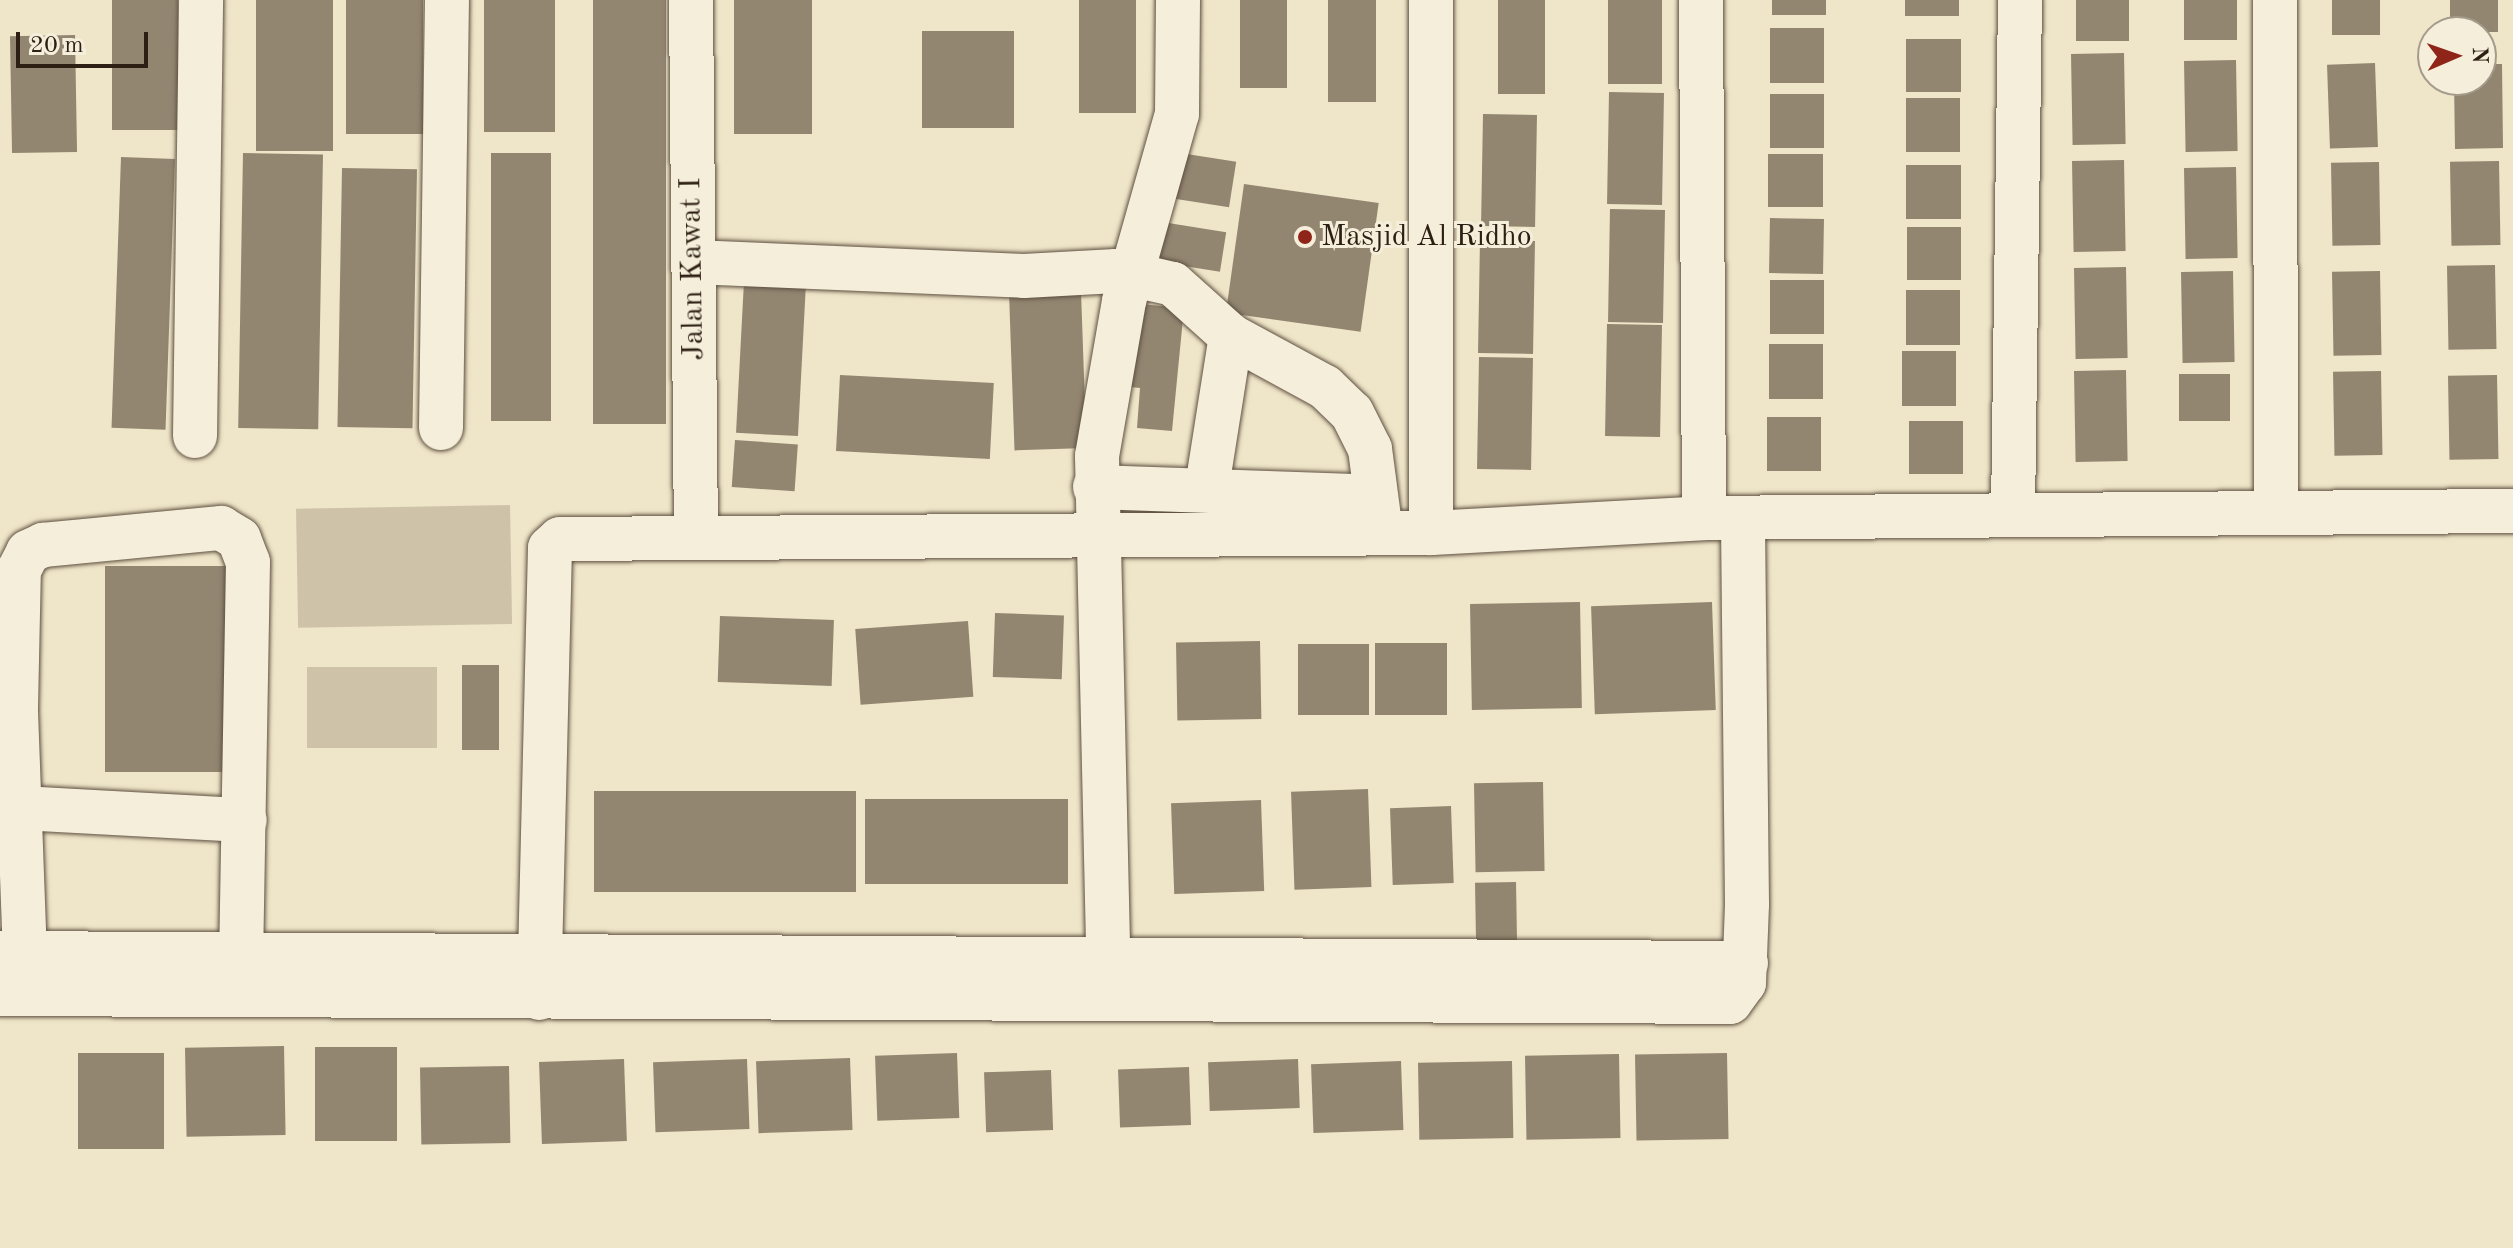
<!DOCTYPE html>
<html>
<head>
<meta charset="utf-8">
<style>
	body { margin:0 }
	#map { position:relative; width:2513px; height:1248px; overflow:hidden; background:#efe5c8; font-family:"Old Standard TT",serif }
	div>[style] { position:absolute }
	.green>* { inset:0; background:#cec3a9; transform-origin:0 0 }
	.building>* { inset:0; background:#928671; transform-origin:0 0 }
	.roads { filter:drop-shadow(0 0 2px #5e5040) drop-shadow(0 0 2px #5e5040) }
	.minor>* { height:44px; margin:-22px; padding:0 22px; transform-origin:22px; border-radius:22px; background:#f5eedb }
	.dots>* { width:22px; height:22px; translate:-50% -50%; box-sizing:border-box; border:4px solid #f5eedb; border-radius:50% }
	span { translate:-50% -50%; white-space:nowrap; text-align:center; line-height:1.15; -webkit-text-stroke:6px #f5eedb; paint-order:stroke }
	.poi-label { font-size:30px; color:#2d1f13 }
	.left { translate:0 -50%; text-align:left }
	.street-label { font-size:30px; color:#2d1f13 }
	.north { position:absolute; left:2417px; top:16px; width:80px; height:80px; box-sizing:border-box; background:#f5eedb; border:2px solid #a59b8b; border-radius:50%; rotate:88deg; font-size:22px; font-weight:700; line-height:32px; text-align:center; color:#2d1f13 }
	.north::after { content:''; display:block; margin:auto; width:28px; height:36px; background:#8f2418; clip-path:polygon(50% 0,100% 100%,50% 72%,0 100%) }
	.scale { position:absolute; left:16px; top:32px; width:132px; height:36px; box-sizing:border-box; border:4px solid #2d1f13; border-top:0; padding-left:10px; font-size:24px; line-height:28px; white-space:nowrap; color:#2d1f13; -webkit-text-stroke:6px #f5eedb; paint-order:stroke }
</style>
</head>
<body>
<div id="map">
	<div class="green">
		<div style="left:510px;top:505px;width:119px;height:214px;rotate:89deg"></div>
		<div style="left:437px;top:667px;width:81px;height:130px;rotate:90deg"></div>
	</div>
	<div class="building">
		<div style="left:112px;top:0;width:66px;height:130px"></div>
		<div style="left:256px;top:0;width:77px;height:151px"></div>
		<div style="left:346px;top:0;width:77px;height:134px"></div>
		<div style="left:484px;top:0;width:71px;height:132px"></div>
		<div style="left:593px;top:0;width:73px;height:424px"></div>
		<div style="left:734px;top:0;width:78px;height:134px"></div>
		<div style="left:1079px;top:0;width:57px;height:113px"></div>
		<div style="left:1240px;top:0;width:47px;height:88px"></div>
		<div style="left:1328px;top:0;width:48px;height:102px"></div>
		<div style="left:1498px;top:0;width:47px;height:94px"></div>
		<div style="left:1608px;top:0;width:54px;height:84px"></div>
		<div style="left:1772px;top:0;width:54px;height:15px"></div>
		<div style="left:1905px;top:0;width:54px;height:16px"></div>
		<div style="left:2076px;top:0;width:53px;height:41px"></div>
		<div style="left:2184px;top:0;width:53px;height:40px"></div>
		<div style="left:2332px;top:0;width:48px;height:35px"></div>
		<div style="left:2450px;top:0;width:48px;height:32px"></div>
		<div style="left:1824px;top:28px;width:55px;height:54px;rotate:90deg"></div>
		<div style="left:922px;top:31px;width:92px;height:97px"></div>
		<div style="left:75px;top:35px;width:117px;height:65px;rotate:89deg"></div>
		<div style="left:1906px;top:39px;width:55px;height:53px"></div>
		<div style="left:2124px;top:53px;width:91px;height:53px;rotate:89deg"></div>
		<div style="left:2236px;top:60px;width:91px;height:52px;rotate:89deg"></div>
		<div style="left:2375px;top:63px;width:84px;height:48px;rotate:88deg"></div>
		<div style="clip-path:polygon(2481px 64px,2502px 64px,2503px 148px,2455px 149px,2454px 80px,2481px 80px)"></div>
		<div style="left:1609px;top:92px;width:55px;height:112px;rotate:1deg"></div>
		<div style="left:1770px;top:94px;width:54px;height:54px"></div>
		<div style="left:1906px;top:98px;width:54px;height:54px"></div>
		<div style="left:1483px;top:114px;width:54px;height:112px;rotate:1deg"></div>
		<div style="left:1174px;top:152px;width:63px;height:46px;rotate:9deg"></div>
		<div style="left:243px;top:153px;width:80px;height:275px;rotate:1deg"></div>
		<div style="left:491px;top:153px;width:60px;height:268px"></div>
		<div style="left:1768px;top:154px;width:55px;height:53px"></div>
		<div style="left:121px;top:157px;width:54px;height:271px;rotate:2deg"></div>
		<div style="left:2124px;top:160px;width:91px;height:52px;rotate:89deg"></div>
		<div style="left:2499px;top:161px;width:84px;height:49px;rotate:89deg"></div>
		<div style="left:2379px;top:162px;width:83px;height:48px;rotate:89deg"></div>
		<div style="left:1906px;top:165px;width:55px;height:54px"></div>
		<div style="left:2236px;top:167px;width:91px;height:52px;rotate:89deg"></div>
		<div style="left:342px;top:168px;width:75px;height:259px;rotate:1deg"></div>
		<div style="left:1244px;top:184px;width:136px;height:130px;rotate:8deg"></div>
		<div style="left:1610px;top:209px;width:55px;height:113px;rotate:1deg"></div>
		<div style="left:1770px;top:218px;width:54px;height:55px;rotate:1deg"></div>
		<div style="left:1162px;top:222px;width:65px;height:40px;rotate:9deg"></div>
		<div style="left:1907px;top:227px;width:54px;height:53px"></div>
		<div style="left:1480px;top:240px;width:55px;height:113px;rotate:1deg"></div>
		<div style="left:2495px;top:265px;width:84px;height:48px;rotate:89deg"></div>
		<div style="left:2126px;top:267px;width:91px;height:52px;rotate:89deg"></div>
		<div style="left:2233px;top:271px;width:91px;height:52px;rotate:89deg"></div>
		<div style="left:2380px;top:271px;width:84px;height:48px;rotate:89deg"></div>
		<div style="left:1770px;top:280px;width:54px;height:54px"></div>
		<div style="left:744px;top:281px;width:62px;height:152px;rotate:3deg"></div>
		<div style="left:1960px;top:290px;width:55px;height:54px;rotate:90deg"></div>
		<div style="left:1081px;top:291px;width:157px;height:72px;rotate:88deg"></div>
		<div style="clip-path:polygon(1128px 303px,1184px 308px,1172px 431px,1137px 428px,1140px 388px,1120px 386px)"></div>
		<div style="left:1607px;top:324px;width:55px;height:112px;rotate:1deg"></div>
		<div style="left:1823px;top:344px;width:55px;height:54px;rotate:90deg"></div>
		<div style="left:1956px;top:351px;width:55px;height:54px;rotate:90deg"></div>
		<div style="left:1479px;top:357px;width:54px;height:112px;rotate:1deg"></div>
		<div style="left:2126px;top:370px;width:91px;height:52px;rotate:89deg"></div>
		<div style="left:2381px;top:371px;width:84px;height:48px;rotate:89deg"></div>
		<div style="left:2179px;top:374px;width:51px;height:47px"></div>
		<div style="left:840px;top:375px;width:154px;height:76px;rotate:3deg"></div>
		<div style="left:2497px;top:375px;width:84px;height:49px;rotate:89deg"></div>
		<div style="left:1767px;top:417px;width:54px;height:54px"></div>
		<div style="left:1909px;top:421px;width:54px;height:53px"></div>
		<div style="left:735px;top:440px;width:63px;height:47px;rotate:4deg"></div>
		<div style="left:234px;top:566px;width:206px;height:129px;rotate:90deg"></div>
		<div style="left:1580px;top:602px;width:106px;height:110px;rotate:89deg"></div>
		<div style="left:1712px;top:602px;width:108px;height:121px;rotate:88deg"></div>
		<div style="left:995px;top:613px;width:69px;height:64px;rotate:2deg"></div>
		<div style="left:720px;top:616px;width:114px;height:66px;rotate:2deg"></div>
		<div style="left:968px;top:621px;width:76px;height:113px;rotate:86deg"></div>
		<div style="left:1260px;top:641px;width:78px;height:84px;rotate:89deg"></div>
		<div style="left:1375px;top:643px;width:72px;height:72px"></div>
		<div style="left:1298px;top:644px;width:71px;height:71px"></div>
		<div style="left:462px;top:665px;width:37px;height:85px"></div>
		<div style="left:1543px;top:782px;width:89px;height:69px;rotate:89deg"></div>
		<div style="left:1368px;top:789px;width:98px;height:77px;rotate:88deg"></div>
		<div style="left:856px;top:791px;width:101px;height:262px;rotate:90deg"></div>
		<div style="left:1068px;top:799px;width:85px;height:203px;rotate:90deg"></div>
		<div style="left:1261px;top:800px;width:91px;height:90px;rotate:88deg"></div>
		<div style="left:1451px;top:806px;width:77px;height:61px;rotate:88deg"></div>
		<div style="left:1516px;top:882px;width:59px;height:41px;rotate:89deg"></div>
		<div style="left:284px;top:1046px;width:89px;height:99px;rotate:89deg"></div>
		<div style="left:315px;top:1047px;width:82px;height:94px"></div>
		<div style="left:78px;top:1053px;width:86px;height:96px"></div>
		<div style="left:957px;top:1053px;width:65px;height:82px;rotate:88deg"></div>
		<div style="left:1727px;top:1053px;width:86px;height:92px;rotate:89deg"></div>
		<div style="left:1619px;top:1054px;width:84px;height:94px;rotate:89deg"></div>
		<div style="left:850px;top:1058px;width:72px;height:94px;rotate:88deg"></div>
		<div style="left:624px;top:1059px;width:82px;height:85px;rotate:88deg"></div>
		<div style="left:747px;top:1059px;width:70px;height:94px;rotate:88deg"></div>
		<div style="left:1298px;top:1059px;width:49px;height:90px;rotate:88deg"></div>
		<div style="left:1401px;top:1061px;width:69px;height:90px;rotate:88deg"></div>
		<div style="left:1512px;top:1061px;width:77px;height:94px;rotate:89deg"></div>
		<div style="left:509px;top:1066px;width:77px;height:89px;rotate:89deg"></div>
		<div style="left:1189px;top:1067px;width:58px;height:71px;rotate:88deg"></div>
		<div style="left:1051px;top:1070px;width:60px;height:67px;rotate:88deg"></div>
	</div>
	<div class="roads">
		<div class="minor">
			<div style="left:691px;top:0;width:538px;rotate:89.47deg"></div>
			<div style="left:1431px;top:0;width:533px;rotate:90deg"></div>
			<div style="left:1701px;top:0;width:518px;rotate:89.67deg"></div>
			<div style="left:2275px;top:0;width:513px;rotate:89.89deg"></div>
			<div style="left:693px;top:262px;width:331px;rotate:2.4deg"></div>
			<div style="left:1024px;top:276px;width:92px;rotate:-3.1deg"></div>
			<div style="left:1116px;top:271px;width:58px;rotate:12.8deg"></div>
			<div style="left:1173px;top:284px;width:78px;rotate:41.9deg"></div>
			<div style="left:1231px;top:336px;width:107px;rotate:28.5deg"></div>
			<div style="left:1325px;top:387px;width:37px;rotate:44deg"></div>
			<div style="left:1352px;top:413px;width:40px;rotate:63.4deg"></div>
			<div style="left:1370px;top:449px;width:84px;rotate:82.5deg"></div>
			<div style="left:441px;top:428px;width:428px;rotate:-89.2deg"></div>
			<div style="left:195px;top:436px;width:436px;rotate:-89.2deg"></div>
			<div style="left:1095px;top:487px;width:280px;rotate:2deg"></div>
			<div style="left:1207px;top:487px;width:153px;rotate:-81deg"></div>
			<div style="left:2013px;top:513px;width:513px;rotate:-89.22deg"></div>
			<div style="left:20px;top:808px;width:225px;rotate:3.1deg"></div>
			<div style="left:0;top:953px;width:1746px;rotate:0.33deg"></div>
			<div style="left:26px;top:984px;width:276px;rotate:-92.1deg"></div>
			<div style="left:16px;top:708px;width:138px;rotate:-88.8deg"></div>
			<div style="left:19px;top:570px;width:20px;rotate:-63deg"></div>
			<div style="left:28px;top:552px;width:17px;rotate:-25deg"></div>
			<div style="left:43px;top:545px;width:179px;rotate:-5.5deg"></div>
			<div style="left:221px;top:528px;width:21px;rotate:31deg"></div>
			<div style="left:239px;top:539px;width:25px;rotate:69deg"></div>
			<div style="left:248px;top:562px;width:420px;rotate:91deg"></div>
			<div style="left:1109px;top:989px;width:533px;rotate:-91.29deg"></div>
			<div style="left:1097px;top:456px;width:157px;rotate:-80.1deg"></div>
			<div style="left:1124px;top:301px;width:194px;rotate:-74.2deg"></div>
			<div style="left:1177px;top:114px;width:114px;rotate:-89.5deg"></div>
			<div style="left:0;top:994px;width:1730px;rotate:0.26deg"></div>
			<div style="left:1730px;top:1002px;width:24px;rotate:-54deg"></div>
			<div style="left:1744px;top:983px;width:79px;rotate:-87.8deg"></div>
			<div style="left:1747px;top:904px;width:384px;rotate:-90.6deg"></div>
			<div style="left:539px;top:998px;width:450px;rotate:-88.6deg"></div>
			<div style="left:550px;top:548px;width:13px;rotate:-42deg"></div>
			<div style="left:560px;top:539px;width:871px;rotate:-0.39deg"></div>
			<div style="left:1431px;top:533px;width:273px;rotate:-3.1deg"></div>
			<div style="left:1704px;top:518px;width:809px;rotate:-0.5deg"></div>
		</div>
	</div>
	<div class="dots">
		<div style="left:1305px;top:237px;background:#8f2418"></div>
	</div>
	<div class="poi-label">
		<span class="left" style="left:1321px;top:237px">Masjid Al Ridho</span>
	</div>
	<div class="street-label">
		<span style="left:693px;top:269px;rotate:-91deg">Jalan Kawat I</span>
	</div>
	<div class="north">N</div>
	<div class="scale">20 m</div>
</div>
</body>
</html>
